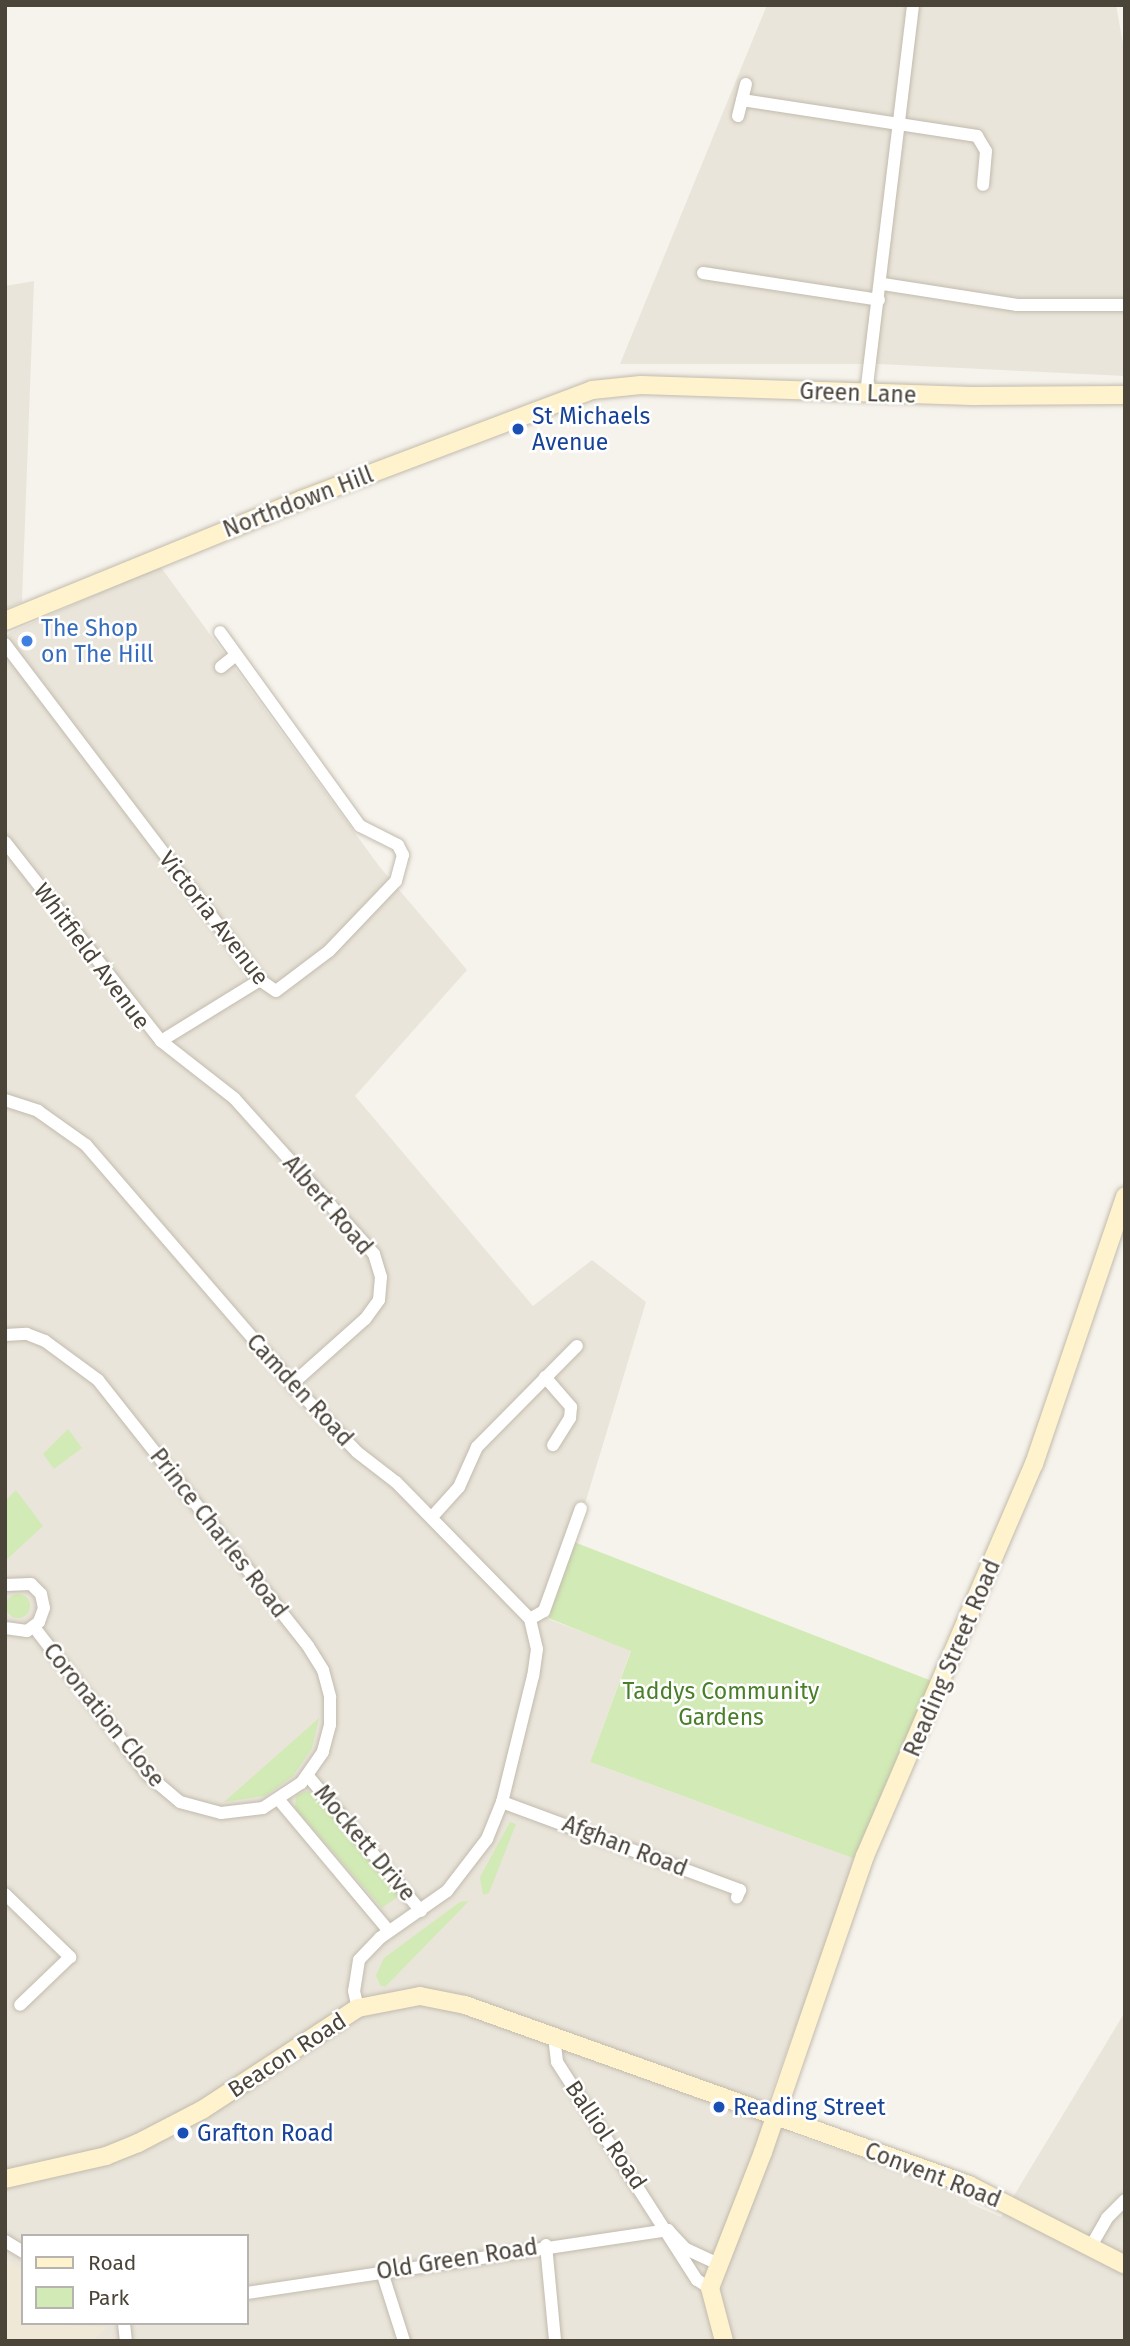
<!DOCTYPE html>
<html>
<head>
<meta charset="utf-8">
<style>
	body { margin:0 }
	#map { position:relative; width:1130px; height:2346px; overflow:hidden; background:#f6f3ec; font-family:"Fira Sans",sans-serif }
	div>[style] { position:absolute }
	.residential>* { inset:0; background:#eae5da }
	.education>* { inset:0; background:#efe8d6 }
	.green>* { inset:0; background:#d2eab5 }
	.round { border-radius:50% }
	.roads { filter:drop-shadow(0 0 2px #c2bbae) drop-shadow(0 0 2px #c2bbae) }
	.street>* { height:12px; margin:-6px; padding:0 6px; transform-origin:6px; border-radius:6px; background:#fff }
	.secondary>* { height:18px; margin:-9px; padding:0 9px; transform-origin:9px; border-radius:9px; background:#fff3cd }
	.dots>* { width:19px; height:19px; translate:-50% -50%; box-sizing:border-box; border:4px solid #fff; border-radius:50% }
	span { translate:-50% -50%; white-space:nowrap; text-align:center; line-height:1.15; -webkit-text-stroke:5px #fff; paint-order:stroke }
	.street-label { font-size:23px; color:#4b4439 }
	.transit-label { font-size:23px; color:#164399 }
	.left { translate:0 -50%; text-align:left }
	.shop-label { font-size:23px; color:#366cbe }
	.park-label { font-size:23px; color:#4a7f2a }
	.frame { position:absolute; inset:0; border:7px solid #4b4439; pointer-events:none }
	.legend { position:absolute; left:21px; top:2234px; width:228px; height:91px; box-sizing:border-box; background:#fff; border:2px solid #b7b4b0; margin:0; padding:9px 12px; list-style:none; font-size:21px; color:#4b4439 }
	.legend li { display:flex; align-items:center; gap:14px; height:35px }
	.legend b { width:35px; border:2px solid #b7b4b0 }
</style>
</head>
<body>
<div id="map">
	<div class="residential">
		<div style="clip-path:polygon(767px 5px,1116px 5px,1125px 55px,1125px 376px,878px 364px,620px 364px)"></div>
		<div style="clip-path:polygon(34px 281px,22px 602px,5px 609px,5px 286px)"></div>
		<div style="clip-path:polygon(evenodd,160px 566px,379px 866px,467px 970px,355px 1096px,533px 1306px,592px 1260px,646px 1302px,584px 1507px,542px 1607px,548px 1619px,631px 1650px,590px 1762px,858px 1860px,769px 2098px,791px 2134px,962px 2190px,969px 2203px,1001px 2217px,1125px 2012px,1125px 2341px,5px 2341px,5px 635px,160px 566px,23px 2236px,247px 2236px,247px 2323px,23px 2323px,23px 2236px)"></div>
	</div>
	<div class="education">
		<div style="clip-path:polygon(5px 2258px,23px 2270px,23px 2323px,107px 2327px,93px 2341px,5px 2341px)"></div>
	</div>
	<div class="green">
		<div style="clip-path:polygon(68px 1429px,82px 1448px,54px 1469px,43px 1454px)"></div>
		<div style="clip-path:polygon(16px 1490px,43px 1526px,5px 1561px,5px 1501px)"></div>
		<div style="clip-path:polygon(574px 1542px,937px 1683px,858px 1860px,590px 1762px,631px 1651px,548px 1618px)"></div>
		<div class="round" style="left:6px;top:1594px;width:24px;height:24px"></div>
		<div style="clip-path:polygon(319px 1718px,312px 1748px,293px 1776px,265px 1796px,224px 1802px)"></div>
		<div style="clip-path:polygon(306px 1791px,314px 1793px,400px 1895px,382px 1908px,295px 1808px,296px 1796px)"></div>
		<div style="clip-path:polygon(510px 1822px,516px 1824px,489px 1893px,483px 1895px,480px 1877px)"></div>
		<div style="clip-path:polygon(469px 1901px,385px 1987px,380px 1985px,376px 1975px,384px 1958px,460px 1902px)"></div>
	</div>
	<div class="roads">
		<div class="street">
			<div style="left:742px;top:100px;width:238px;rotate:8.7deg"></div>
			<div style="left:977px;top:136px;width:17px;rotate:59deg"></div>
			<div style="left:986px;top:151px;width:34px;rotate:95deg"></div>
			<div style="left:738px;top:116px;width:33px;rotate:-76deg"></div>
			<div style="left:703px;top:273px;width:178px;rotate:8.7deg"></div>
			<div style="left:883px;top:284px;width:136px;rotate:8.9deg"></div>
			<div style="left:1017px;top:305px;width:108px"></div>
			<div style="left:866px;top:394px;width:392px;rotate:-83.1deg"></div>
			<div style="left:5px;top:644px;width:422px;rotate:52.8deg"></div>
			<div style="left:260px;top:980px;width:19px;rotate:35deg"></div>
			<div style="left:276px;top:991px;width:66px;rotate:-37deg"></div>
			<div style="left:329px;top:951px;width:97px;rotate:-46.3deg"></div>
			<div style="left:396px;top:881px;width:27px;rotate:-75deg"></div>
			<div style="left:403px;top:855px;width:11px;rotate:-117deg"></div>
			<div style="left:398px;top:845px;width:42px;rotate:-153.4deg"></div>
			<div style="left:360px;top:826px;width:239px;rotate:-125.8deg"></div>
			<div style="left:221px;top:667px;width:19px;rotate:-39deg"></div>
			<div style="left:5px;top:842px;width:253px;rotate:51.9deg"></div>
			<div style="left:161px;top:1041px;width:116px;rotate:-31.6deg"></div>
			<div style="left:161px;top:1041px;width:93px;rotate:38deg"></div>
			<div style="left:234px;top:1098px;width:210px;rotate:48.1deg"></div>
			<div style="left:374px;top:1254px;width:24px;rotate:73deg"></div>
			<div style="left:381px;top:1277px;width:23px;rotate:95deg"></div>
			<div style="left:379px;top:1300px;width:24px;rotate:126deg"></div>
			<div style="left:365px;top:1319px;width:98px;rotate:138.3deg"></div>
			<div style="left:5px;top:1100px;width:35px;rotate:18deg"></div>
			<div style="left:38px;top:1111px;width:59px;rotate:35.3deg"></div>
			<div style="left:86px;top:1145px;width:316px;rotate:49.2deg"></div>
			<div style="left:292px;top:1384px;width:94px;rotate:46.3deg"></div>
			<div style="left:357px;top:1452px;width:49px;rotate:37.6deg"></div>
			<div style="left:396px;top:1482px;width:192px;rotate:45.6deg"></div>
			<div style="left:530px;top:1619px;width:31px;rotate:77deg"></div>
			<div style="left:537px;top:1649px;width:27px;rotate:98deg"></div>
			<div style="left:533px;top:1676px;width:130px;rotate:103.8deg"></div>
			<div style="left:502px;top:1802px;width:40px;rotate:112deg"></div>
			<div style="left:487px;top:1839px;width:66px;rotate:127.6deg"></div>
			<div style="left:447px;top:1891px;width:82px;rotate:145deg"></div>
			<div style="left:380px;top:1938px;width:30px;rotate:134deg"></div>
			<div style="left:359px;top:1960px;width:31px;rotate:99deg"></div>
			<div style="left:354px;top:1991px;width:17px;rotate:77deg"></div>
			<div style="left:5px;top:1335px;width:22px;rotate:-3deg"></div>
			<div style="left:27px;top:1334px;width:19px;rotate:21deg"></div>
			<div style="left:45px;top:1341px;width:66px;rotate:36.3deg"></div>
			<div style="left:98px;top:1380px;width:339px;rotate:51.7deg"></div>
			<div style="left:308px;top:1646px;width:28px;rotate:58deg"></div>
			<div style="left:323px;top:1670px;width:28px;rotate:75deg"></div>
			<div style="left:330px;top:1697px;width:28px;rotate:90deg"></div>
			<div style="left:330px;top:1725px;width:28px;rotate:105deg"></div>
			<div style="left:323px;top:1752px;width:38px;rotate:125deg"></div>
			<div style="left:301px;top:1783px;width:45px;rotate:146.7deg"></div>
			<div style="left:263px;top:1808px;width:42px;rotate:173.2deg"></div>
			<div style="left:221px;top:1813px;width:42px;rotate:-165deg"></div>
			<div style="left:180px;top:1802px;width:42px;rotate:-139.8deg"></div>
			<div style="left:148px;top:1775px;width:187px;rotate:-127.6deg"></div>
			<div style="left:545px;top:1377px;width:40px;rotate:49deg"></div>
			<div style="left:571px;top:1407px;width:11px;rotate:95deg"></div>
			<div style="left:570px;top:1418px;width:32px;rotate:122deg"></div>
			<div style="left:432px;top:1517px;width:40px;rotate:-48deg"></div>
			<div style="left:459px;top:1487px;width:44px;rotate:-65.8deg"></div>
			<div style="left:477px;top:1447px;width:142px;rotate:-45.3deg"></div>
			<div style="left:5px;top:1585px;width:26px;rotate:-2deg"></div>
			<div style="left:31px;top:1584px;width:14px;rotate:45deg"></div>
			<div style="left:41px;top:1594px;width:14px;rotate:78deg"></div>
			<div style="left:44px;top:1608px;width:15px;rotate:110deg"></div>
			<div style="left:39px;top:1622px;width:15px;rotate:143deg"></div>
			<div style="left:27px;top:1631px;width:22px;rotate:-172deg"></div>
			<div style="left:530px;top:1619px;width:16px;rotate:-30deg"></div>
			<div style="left:544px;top:1611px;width:109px;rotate:-70.2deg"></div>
			<div style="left:308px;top:1776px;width:176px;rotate:50.1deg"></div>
			<div style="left:279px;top:1800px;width:171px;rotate:50deg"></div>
			<div style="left:502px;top:1802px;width:254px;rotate:20.3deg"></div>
			<div style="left:740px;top:1890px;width:8px;rotate:113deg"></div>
			<div style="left:5px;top:1894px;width:91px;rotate:44.1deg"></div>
			<div style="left:70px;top:1957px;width:69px;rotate:136.2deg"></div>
			<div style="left:554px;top:2037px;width:25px;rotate:83deg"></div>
			<div style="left:557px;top:2062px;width:259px;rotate:57.3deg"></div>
			<div style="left:697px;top:2280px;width:15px;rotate:32deg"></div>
			<div style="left:5px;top:2241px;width:21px;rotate:31deg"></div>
			<div style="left:546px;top:2245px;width:96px;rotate:84.6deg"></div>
			<div style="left:1091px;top:2246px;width:32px;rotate:-60deg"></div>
			<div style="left:1107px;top:2218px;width:25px;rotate:-45deg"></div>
			<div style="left:382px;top:2272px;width:72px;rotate:72.3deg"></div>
			<div style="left:247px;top:2293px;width:426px;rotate:-8.5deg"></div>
			<div style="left:668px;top:2230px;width:26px;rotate:47deg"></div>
			<div style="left:686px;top:2249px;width:38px;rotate:25deg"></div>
			<div style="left:124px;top:2323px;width:18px;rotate:84deg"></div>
		</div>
		<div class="secondary">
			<div style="left:5px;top:621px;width:320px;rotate:-22.2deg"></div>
			<div style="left:301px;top:500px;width:311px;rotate:-20.7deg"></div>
			<div style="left:592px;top:390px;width:49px;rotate:-5.8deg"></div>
			<div style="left:641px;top:385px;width:331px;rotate:1.9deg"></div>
			<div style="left:972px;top:396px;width:153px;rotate:-0.4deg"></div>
			<div style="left:5px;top:2179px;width:104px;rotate:-12.8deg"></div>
			<div style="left:106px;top:2156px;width:35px;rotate:-22deg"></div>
			<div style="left:138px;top:2143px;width:72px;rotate:-27.3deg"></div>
			<div style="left:202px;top:2110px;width:186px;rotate:-33.2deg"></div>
			<div style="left:358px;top:2008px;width:63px;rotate:-11deg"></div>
			<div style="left:420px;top:1996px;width:46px;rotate:11.3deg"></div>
			<div style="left:465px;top:2005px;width:535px;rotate:19.65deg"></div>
			<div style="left:969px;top:2185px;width:175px;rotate:27.1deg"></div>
			<div style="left:724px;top:2341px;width:55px;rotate:-104.8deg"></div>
			<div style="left:710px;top:2288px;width:146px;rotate:-68.7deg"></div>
			<div style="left:763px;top:2152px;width:313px;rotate:-71deg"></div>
			<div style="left:865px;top:1856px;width:427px;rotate:-66.7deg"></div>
			<div style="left:1034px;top:1464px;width:283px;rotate:-71.2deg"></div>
		</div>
	</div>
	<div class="dots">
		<div style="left:518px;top:429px;background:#1a4fb4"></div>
		<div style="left:27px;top:641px;background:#3f7fe0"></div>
		<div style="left:719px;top:2107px;background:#1a4fb4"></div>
		<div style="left:183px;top:2133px;background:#1a4fb4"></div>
	</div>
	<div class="street-label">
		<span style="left:858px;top:393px;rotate:2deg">Green Lane</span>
		<span style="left:298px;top:502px;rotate:-21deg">Northdown Hill</span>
		<span style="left:214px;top:918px;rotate:52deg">Victoria Avenue</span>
		<span style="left:92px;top:956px;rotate:53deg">Whitfield Avenue</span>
		<span style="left:328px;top:1205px;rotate:49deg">Albert Road</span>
		<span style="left:300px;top:1390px;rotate:47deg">Camden Road</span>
		<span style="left:219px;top:1533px;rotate:52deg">Prince Charles Road</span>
		<span style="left:952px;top:1658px;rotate:-67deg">Reading Street Road</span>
		<span style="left:104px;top:1715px;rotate:51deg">Coronation Close</span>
		<span style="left:365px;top:1843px;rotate:50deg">Mockett Drive</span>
		<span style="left:625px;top:1846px;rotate:21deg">Afghan Road</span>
		<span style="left:287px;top:2055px;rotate:-33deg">Beacon Road</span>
		<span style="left:606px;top:2135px;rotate:56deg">Balliol Road</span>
		<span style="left:933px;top:2175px;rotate:21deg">Convent Road</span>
		<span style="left:457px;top:2259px;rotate:-9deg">Old Green Road</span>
	</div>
	<div class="transit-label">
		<span class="left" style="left:532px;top:429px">St Michaels<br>Avenue</span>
		<span class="left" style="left:733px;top:2107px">Reading Street</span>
		<span class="left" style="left:197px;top:2133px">Grafton Road</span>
	</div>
	<div class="shop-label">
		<span class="left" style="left:41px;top:641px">The Shop<br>on The Hill</span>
	</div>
	<div class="park-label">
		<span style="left:721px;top:1704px">Taddys Community<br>Gardens</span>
	</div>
	<div class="frame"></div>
	<ul class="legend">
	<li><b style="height:9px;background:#fff3cd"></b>Road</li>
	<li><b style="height:19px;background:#d2eab5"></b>Park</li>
	</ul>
</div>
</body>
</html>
